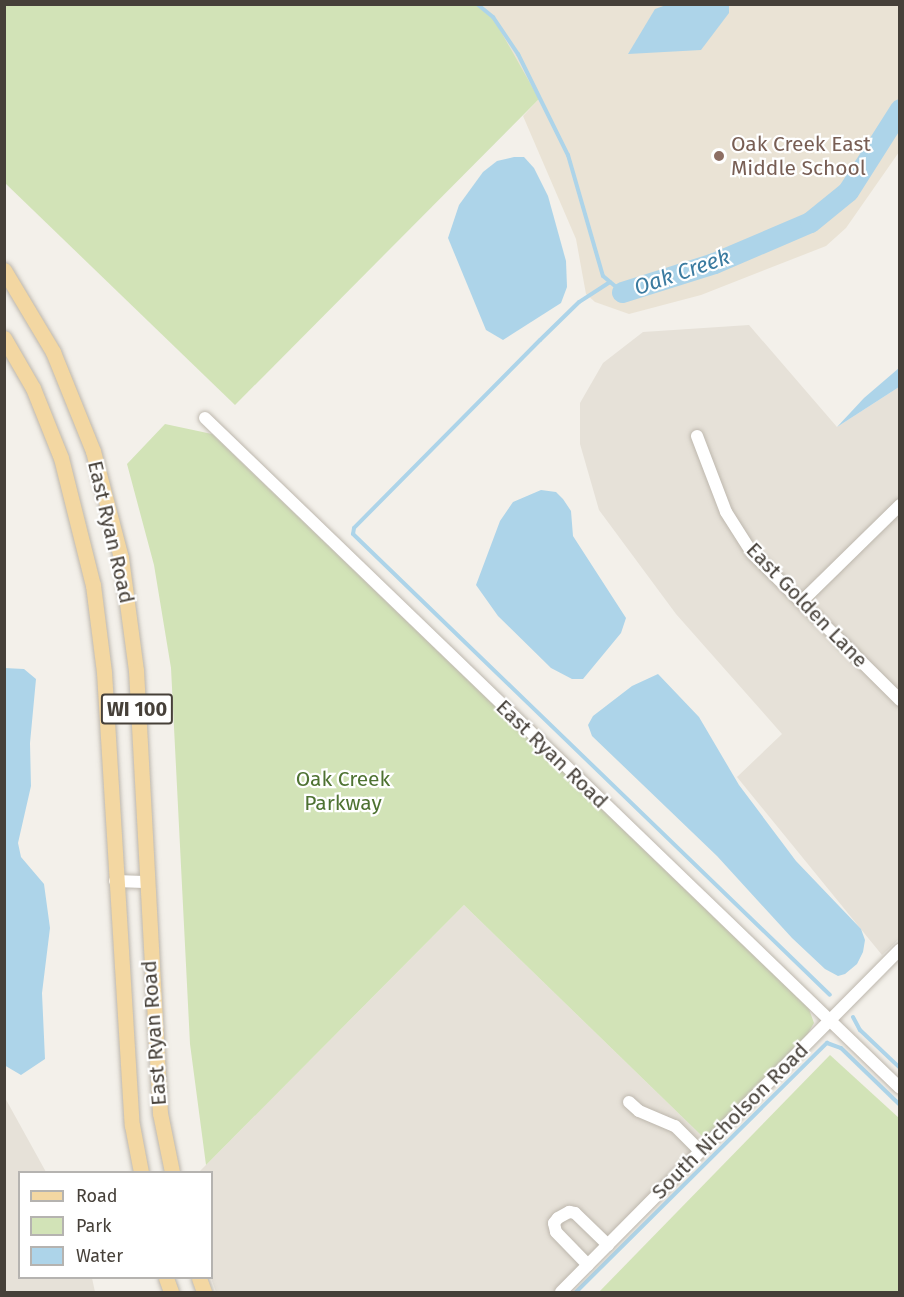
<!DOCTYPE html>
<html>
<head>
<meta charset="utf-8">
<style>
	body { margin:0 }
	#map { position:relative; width:904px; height:1297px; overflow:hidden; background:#f3f0ea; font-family:"Fira Sans",sans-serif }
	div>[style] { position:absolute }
	.residential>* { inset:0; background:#e6e1d8 }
	.education>* { inset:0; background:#eae3d5 }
	.green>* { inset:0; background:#d2e3b7 }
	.water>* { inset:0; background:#add4e9 }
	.stream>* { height:4px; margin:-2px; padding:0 2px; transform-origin:2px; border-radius:2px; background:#add4e9 }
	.river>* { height:21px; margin:-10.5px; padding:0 10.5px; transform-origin:10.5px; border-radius:10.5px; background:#add4e9 }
	.roads { filter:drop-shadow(0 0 2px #bdb7ad) drop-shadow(0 0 2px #bdb7ad) }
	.minor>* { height:12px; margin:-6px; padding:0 6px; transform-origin:6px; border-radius:6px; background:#fff }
	.major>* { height:15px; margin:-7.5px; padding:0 7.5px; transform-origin:7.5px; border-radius:7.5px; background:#f3d7a2 }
	.dots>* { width:16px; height:16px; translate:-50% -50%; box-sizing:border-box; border:3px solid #fff; border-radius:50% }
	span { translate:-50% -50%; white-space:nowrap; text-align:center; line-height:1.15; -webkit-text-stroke:4.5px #fff; paint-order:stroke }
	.shield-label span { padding:2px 4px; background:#fff; border:2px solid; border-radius:4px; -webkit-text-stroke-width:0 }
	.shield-label { font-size:20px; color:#464039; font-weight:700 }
	.education-label { font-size:21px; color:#785e54 }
	.left { translate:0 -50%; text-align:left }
	.street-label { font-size:21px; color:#464039 }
	.park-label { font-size:21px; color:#4e7232 }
	.water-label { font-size:22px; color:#3b7ba0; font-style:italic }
	.frame { position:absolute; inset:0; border:6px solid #464039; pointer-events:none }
	.legend { position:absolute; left:18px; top:1171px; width:195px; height:108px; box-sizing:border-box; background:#fff; border:2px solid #b5b3b0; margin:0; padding:8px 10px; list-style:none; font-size:18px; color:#464039 }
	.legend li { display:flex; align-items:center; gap:12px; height:30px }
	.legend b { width:30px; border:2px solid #b5b3b0 }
</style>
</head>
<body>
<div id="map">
	<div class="residential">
		<div style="clip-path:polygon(749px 325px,837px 427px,899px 387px,900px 938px,882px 955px,737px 777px,782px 734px,676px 614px,599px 510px,580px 444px,580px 403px,603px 363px,643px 332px)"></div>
		<div style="clip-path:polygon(464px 905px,705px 1139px,553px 1292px,216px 1292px,211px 1278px,212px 1172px,199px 1172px)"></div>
		<div style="clip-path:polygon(4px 1096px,46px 1172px,20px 1172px,20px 1278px,92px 1278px,95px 1292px,5px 1292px)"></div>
	</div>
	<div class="education">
		<div style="clip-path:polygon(475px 5px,899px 5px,899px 152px,846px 228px,826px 246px,701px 295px,629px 314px,595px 302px,586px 294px,576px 239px,523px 116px,539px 99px)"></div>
	</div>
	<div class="green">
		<div style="clip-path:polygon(4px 5px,475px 5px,491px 14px,539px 99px,235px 405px,5px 183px)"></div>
		<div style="clip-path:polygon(165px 424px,212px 434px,809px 1009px,814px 1023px,807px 1035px,705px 1139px,464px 905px,206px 1165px,190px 1044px,171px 668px,154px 565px,127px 464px)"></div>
		<div style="clip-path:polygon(830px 1055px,899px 1118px,899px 1292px,599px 1292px)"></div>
	</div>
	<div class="water">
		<div style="clip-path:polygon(669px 4px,729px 5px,729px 13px,701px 50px,628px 54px,655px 9px)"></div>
		<div style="clip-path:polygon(514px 157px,524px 157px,534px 168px,548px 196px,566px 261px,567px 287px,561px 303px,503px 340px,486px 330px,448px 238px,459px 205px,483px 172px,497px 161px)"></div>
		<div style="clip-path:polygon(899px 368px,899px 387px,837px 427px,864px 398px)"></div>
		<div style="clip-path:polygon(541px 490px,556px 492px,563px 499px,571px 511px,573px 536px,626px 618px,621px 633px,583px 679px,572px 679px,551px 668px,498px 616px,476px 585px,500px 521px,513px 502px)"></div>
		<div style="clip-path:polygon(4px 668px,24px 669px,36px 679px,30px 743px,31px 786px,18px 843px,21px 857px,44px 884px,50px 928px,42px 993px,45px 1059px,21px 1075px,4px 1065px)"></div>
		<div style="clip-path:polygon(658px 674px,699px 717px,739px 785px,796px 861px,861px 929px,865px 940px,863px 952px,857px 964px,845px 974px,838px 976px,825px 969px,792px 938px,717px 856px,592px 736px,588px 725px,593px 716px,632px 686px)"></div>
	</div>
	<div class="stream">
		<div style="left:477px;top:4px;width:21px;rotate:39deg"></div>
		<div style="left:493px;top:17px;width:45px;rotate:56deg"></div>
		<div style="left:518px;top:54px;width:113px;rotate:63.7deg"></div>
		<div style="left:568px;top:155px;width:126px;rotate:73.9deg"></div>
		<div style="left:603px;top:276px;width:25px;rotate:40deg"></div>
		<div style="left:610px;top:282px;width:37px;rotate:147deg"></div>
		<div style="left:579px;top:302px;width:54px;rotate:135.7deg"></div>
		<div style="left:540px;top:340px;width:264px;rotate:134.7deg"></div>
		<div style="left:354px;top:528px;width:6px;rotate:99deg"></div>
		<div style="left:353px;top:534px;width:663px;rotate:44.02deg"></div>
		<div style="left:853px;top:1017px;width:15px;rotate:62deg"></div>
		<div style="left:860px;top:1030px;width:55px;rotate:43.5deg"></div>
		<div style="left:576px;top:1292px;width:354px;rotate:-44.8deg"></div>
		<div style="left:827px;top:1043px;width:15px;rotate:20deg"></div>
		<div style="left:841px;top:1048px;width:82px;rotate:44deg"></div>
	</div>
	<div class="river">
		<div style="left:622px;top:292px;width:96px;rotate:-17.5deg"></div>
		<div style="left:714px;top:263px;width:104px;rotate:-23.1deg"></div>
		<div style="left:810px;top:222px;width:49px;rotate:-39.2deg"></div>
		<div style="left:848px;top:191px;width:97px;rotate:-57.6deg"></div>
	</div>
	<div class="roads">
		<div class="minor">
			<div style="left:205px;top:418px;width:965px;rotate:43.95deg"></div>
			<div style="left:697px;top:436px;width:81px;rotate:69.1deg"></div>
			<div style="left:726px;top:512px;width:49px;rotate:57.6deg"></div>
			<div style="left:752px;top:553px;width:209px;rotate:44.8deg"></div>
			<div style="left:801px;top:602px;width:139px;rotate:-44.4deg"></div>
			<div style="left:115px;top:881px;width:30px;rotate:2deg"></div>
			<div style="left:629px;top:1102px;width:13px;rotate:42deg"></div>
			<div style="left:639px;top:1111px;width:39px;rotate:23deg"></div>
			<div style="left:675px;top:1126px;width:35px;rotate:45deg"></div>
			<div style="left:588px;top:1265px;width:46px;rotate:-134.1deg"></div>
			<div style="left:556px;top:1232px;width:9px;rotate:-103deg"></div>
			<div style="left:554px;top:1223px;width:6px;rotate:-51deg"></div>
			<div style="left:558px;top:1218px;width:13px;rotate:-29deg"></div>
			<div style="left:569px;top:1212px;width:6px;rotate:9deg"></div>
			<div style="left:575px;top:1213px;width:46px;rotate:44.1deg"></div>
			<div style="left:561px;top:1292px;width:482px;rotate:-45.3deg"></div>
		</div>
		<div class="major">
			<div style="left:4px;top:270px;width:96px;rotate:59.1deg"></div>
			<div style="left:53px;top:352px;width:107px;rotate:68deg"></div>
			<div style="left:93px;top:451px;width:111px;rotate:75.3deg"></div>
			<div style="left:121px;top:558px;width:113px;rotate:82.4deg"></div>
			<div style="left:136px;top:670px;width:444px;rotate:86.9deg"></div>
			<div style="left:160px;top:1113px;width:60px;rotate:78.5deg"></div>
			<div style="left:4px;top:338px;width:58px;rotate:59.9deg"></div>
			<div style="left:33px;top:388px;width:75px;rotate:68.2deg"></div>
			<div style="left:61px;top:458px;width:131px;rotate:75.9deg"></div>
			<div style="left:93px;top:585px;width:88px;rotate:82.8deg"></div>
			<div style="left:104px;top:672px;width:454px;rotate:86.5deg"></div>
			<div style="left:132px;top:1125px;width:48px;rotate:79.2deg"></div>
			<div style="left:166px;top:1278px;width:15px;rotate:70deg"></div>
			<div style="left:199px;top:1278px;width:15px;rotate:70deg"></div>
		</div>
	</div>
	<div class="dots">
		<div style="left:719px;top:156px;background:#8d6e63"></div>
	</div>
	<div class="shield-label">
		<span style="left:137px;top:709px">WI 100</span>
	</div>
	<div class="education-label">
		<span class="left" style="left:731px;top:156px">Oak Creek East<br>Middle School</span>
	</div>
	<div class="street-label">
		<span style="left:111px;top:532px;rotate:77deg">East Ryan Road</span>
		<span style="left:807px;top:605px;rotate:46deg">East Golden Lane</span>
		<span style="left:552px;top:754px;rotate:44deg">East Ryan Road</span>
		<span style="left:154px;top:1033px;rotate:-94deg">East Ryan Road</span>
		<span style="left:730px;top:1121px;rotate:-45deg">South Nicholson Road</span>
	</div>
	<div class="park-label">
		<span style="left:343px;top:791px">Oak Creek<br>Parkway</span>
	</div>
	<div class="water-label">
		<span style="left:682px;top:272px;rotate:-19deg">Oak Creek</span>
	</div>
	<div class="frame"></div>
	<ul class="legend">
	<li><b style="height:8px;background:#f3d7a2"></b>Road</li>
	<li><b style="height:16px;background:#d2e3b7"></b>Park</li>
	<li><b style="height:16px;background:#add4e9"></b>Water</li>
	</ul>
</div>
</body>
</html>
